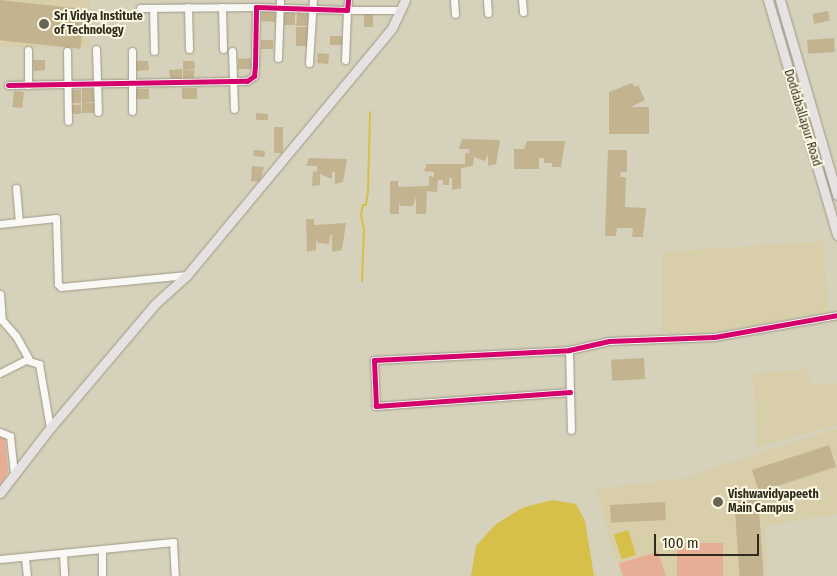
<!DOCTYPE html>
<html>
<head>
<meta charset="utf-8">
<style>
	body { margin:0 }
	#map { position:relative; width:837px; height:576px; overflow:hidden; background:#d6d1ba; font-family:"Fira Sans Condensed",sans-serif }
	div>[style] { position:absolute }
	.built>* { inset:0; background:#d8cfaa; transform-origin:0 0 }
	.green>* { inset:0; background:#e6ae94; transform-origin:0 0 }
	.water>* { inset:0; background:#d6c049; transform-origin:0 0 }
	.stream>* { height:2px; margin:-1px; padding:0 1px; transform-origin:1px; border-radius:1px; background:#d6c049 }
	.building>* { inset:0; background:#c3b38f; transform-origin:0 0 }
	.roads { filter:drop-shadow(0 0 1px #9d9987) drop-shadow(0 0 1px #9d9987) }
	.minor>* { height:7px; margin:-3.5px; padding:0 3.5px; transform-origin:3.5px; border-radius:3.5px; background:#f9f8f5 }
	.major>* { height:9px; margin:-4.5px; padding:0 4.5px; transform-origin:4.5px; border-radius:4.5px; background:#e7e2e2 }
	.cycleway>* { height:5px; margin:-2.5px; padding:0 2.5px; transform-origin:2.5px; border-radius:2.5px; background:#d6006c }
	.dots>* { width:14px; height:14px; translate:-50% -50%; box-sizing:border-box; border:2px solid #fdf9e4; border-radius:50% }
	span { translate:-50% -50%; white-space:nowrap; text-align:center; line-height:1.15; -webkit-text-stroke:4px #fdf9e4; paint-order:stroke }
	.poi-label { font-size:12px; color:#2e2b1b; font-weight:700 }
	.left { translate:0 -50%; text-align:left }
	.street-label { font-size:12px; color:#2e2b1b }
	.scale { position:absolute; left:654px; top:534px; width:105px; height:22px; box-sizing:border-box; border:2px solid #2e2b1b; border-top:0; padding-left:6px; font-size:15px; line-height:18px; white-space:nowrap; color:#2e2b1b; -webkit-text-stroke:4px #fdf9e4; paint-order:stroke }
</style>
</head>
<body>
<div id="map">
	<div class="built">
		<div style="left:0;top:0;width:90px;height:47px"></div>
		<div style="clip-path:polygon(823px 241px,829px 312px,709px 333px,662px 333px,662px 252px)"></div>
		<div style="clip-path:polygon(808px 369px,811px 385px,837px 383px,837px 425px,757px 447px,753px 374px)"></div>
		<div style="clip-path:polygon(837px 428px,837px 514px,765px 526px,767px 576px,621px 576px,596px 489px,684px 478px)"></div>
	</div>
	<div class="green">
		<div style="clip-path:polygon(0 436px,5px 436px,8px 472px,0 486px)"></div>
		<div style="left:723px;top:543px;width:33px;height:46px;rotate:90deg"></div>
		<div style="clip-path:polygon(658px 552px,666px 576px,623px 576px,619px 563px)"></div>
	</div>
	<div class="water">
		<div style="clip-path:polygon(552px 500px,576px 504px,585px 521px,594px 576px,471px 576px,476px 546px,496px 524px,522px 508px)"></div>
		<div style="left:628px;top:530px;width:26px;height:15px;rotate:72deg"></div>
	</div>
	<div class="stream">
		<div style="left:362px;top:281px;width:51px;rotate:-87.8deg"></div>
		<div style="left:364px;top:230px;width:16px;rotate:-101deg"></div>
		<div style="left:361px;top:214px;width:9px;rotate:-77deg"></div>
		<div style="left:363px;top:205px;width:3px"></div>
		<div style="left:366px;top:205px;width:15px;rotate:-82deg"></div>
		<div style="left:368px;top:190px;width:78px;rotate:-88.5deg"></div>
	</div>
	<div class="building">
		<div style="left:0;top:0;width:85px;height:40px;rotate:6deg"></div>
		<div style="left:262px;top:10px;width:14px;height:11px;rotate:4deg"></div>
		<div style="left:828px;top:11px;width:10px;height:16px;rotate:79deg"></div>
		<div style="left:284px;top:13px;width:11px;height:12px"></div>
		<div style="clip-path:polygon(297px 13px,308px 14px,308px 26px,296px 26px)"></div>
		<div style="left:364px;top:14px;width:9px;height:13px"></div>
		<div style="left:296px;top:27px;width:13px;height:19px"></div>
		<div style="left:330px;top:36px;width:12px;height:9px"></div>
		<div style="left:834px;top:38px;width:14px;height:27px;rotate:86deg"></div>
		<div style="left:261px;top:40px;width:12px;height:9px"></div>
		<div style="left:318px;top:53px;width:11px;height:10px;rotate:5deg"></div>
		<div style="clip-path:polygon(251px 58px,252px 69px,238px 69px,238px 59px)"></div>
		<div style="clip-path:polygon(33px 60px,45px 60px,45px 70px,34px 71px)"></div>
		<div style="clip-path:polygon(136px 61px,148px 61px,149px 70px,136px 71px)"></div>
		<div style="clip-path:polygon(183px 61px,194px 61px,195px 69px,183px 70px)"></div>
		<div style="clip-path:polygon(182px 69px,182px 80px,170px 80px,169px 70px)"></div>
		<div style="left:194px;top:70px;width:9px;height:11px;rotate:90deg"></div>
		<div style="clip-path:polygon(632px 83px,635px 87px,638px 85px,645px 100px,631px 107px,649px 107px,649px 134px,609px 134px,609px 92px)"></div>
		<div style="left:197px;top:88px;width:11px;height:15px;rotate:90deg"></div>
		<div style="clip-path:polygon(82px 89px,93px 89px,94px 102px,82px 103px)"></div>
		<div style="left:136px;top:89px;width:13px;height:10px"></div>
		<div style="left:71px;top:90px;width:10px;height:13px"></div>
		<div style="left:14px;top:91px;width:10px;height:16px;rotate:6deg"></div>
		<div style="left:94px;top:103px;width:10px;height:12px;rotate:90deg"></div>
		<div style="left:72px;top:105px;width:9px;height:9px"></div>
		<div style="clip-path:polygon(256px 113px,268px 114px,268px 120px,256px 120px)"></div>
		<div style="left:274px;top:127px;width:9px;height:26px"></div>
		<div style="clip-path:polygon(462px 139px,500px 140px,496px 164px,488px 166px,488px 154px,485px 161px,474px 157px,473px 166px,461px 168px,461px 188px,452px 190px,452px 178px,449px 178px,449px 185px,443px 185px,443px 180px,438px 180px,437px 192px,427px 191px,426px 214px,416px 214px,416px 197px,413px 206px,401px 206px,399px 202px,399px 214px,390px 214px,390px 181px,398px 181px,398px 187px,429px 186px,429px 176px,434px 177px,434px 172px,424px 171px,427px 164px,465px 164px,465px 153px,469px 153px,469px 149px,459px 149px)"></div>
		<div style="clip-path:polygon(527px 141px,565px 141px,561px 167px,552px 167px,552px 163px,544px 163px,544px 158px,539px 158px,539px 169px,514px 169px,514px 149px,524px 149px)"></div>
		<div style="left:254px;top:150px;width:11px;height:6px;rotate:5deg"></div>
		<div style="clip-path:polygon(608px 150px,627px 150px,627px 172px,621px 172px,620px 177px,626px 177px,625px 207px,646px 208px,643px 237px,632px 237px,633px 228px,617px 228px,616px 236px,605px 236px)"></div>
		<div style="clip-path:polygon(309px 158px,347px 159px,343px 182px,335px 184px,335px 172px,332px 172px,332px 179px,320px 174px,320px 185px,312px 186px,313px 171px,317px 172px,317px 166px,306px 166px)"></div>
		<div style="clip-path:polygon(252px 166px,264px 167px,260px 182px,251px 181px)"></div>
		<div style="clip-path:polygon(306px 219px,314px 219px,314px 225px,346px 223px,342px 250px,332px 252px,332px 235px,330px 235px,329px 244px,318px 243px,316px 240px,316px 250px,307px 252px)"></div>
		<div style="left:644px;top:358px;width:21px;height:33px;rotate:87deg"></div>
		<div style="left:829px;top:445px;width:23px;height:81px;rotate:72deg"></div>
		<div style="left:758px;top:496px;width:80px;height:24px;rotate:86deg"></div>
		<div style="left:665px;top:502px;width:18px;height:55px;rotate:87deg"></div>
	</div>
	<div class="roads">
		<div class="minor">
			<div style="left:454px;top:0;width:14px;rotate:86deg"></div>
			<div style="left:487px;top:0;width:13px;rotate:86deg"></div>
			<div style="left:522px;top:0;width:12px;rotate:85deg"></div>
			<div style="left:188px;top:7px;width:42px;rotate:88.6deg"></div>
			<div style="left:222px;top:7px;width:42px;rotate:88.6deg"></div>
			<div style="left:140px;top:8px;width:116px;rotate:-0.5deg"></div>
			<div style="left:153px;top:8px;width:43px;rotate:88.7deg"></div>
			<div style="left:96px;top:49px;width:63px;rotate:88.2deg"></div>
			<div style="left:28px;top:50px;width:35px;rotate:90deg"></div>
			<div style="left:67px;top:51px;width:70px;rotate:89.2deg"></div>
			<div style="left:132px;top:51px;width:60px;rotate:90deg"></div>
			<div style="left:232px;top:51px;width:58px;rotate:88deg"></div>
			<div style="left:278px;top:58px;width:58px;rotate:-88deg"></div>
			<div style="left:345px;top:60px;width:50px;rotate:-87.7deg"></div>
			<div style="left:347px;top:10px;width:54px"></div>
			<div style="left:309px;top:63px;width:63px;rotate:-86.4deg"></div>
			<div style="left:8px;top:85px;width:239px;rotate:-1deg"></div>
			<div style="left:247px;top:81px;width:9px;rotate:-36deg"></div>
			<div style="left:254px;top:76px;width:10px;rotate:-84deg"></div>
			<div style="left:255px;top:66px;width:59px;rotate:-89deg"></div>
			<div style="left:256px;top:7px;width:91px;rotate:1.9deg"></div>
			<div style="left:347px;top:10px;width:10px;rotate:-84deg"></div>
			<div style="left:16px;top:188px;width:33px;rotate:85deg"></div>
			<div style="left:0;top:224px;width:56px;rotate:-6.1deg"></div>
			<div style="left:56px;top:218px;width:66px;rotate:88.3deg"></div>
			<div style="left:58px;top:284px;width:4px;rotate:45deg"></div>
			<div style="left:61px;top:287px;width:127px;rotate:-5.4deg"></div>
			<div style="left:0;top:294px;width:26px;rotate:86deg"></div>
			<div style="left:2px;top:320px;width:21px;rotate:49deg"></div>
			<div style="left:16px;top:336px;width:26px;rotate:61deg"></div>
			<div style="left:569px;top:350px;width:80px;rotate:88.6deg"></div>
			<div style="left:0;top:373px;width:29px;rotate:-27deg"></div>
			<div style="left:26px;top:360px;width:14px;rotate:17deg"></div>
			<div style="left:39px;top:364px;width:65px;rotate:80.2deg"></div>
			<div style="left:570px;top:392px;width:195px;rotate:175.9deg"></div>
			<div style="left:376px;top:406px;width:46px;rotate:-92.5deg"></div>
			<div style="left:374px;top:360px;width:195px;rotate:-2.9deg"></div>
			<div style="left:569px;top:350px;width:41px;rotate:-12.7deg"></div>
			<div style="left:609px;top:341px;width:105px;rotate:-2.2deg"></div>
			<div style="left:714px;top:337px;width:125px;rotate:-10.1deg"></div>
			<div style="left:0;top:432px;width:11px;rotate:22deg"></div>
			<div style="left:10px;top:436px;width:38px;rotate:84deg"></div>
			<div style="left:102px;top:550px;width:26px;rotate:90deg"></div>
			<div style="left:63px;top:554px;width:22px;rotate:87deg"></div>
			<div style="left:25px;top:558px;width:18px;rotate:84deg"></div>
			<div style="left:0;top:559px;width:174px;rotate:-5.6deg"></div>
			<div style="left:173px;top:542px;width:34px;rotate:87deg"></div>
		</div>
		<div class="major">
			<div style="left:768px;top:0;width:245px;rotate:73.6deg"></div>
			<div style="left:780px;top:0;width:203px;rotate:73.7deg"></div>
			<div style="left:0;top:493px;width:82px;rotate:-52.4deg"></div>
			<div style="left:50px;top:428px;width:162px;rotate:-49.7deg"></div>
			<div style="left:155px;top:304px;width:43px;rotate:-42.2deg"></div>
			<div style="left:187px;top:275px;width:321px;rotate:-50.3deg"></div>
			<div style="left:392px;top:28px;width:31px;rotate:-65deg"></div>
		</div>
	</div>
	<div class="cycleway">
		<div style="left:8px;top:85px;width:239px;rotate:-1deg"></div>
		<div style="left:247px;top:81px;width:9px;rotate:-36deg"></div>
		<div style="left:254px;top:76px;width:10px;rotate:-84deg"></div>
		<div style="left:255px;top:66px;width:59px;rotate:-89deg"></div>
		<div style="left:256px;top:7px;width:91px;rotate:1.9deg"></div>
		<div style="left:347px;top:10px;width:10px;rotate:-84deg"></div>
		<div style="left:570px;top:392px;width:195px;rotate:175.9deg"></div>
		<div style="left:376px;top:406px;width:46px;rotate:-92.5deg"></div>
		<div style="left:374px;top:360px;width:195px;rotate:-2.9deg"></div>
		<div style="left:569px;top:350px;width:41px;rotate:-12.7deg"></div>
		<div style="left:609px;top:341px;width:105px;rotate:-2.2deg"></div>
		<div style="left:714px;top:337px;width:125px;rotate:-10.1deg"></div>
	</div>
	<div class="dots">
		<div style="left:44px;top:24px;background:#696553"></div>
		<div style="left:718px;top:502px;background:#696553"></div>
	</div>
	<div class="poi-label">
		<span class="left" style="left:54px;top:24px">Sri Vidya Institute<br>of Technology</span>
		<span class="left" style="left:728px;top:502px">Vishwavidyapeeth<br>Main Campus</span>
	</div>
	<div class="street-label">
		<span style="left:802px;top:118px;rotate:73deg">Doddaballapur Road</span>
	</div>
	<div class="scale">100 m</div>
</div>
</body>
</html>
